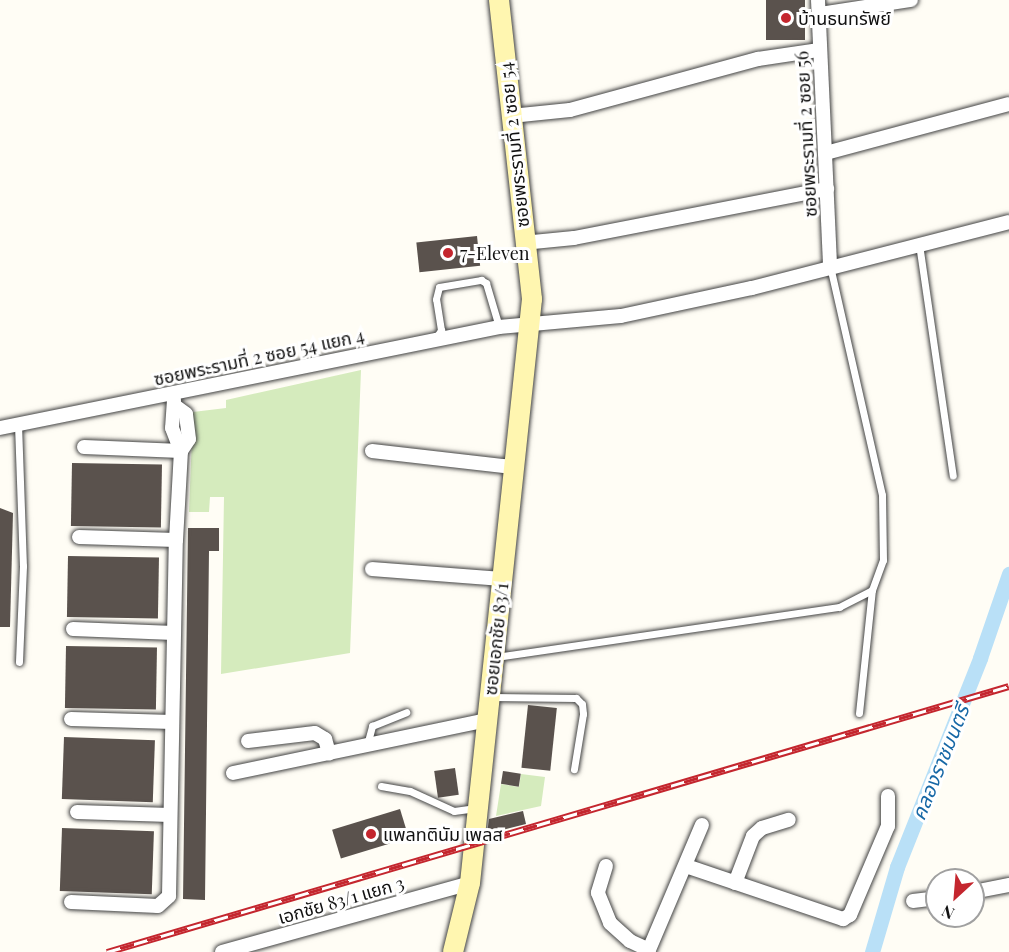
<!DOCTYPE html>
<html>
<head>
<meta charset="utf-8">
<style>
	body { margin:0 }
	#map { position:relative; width:1009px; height:952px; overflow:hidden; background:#fffdf5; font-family:"Playfair Display","Noto Sans Thai",serif }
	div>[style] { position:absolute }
	.green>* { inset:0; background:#d5ebbd }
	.canal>* { height:15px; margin:-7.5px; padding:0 7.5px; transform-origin:7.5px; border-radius:7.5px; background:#b9e0f7 }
	.building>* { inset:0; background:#5a524d; transform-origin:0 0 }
	.roads { filter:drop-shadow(0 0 2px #444) drop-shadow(0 0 2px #444) }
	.lane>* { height:7px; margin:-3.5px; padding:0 3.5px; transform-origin:3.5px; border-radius:3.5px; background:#fff }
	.street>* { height:14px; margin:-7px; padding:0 7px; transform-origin:7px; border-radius:7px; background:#fff }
	.secondary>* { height:20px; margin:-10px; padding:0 10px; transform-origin:10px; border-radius:10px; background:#fff6b0 }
	.rail>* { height:7px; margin-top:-3.5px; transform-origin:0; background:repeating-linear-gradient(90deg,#fff 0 14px,#c4262e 0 28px); box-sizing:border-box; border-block:2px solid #c4262e }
	.dots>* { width:16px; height:16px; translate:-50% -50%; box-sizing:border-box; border:3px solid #fff; border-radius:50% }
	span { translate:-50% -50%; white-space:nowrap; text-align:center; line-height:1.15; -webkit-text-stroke:6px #fff; paint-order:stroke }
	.poi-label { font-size:18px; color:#111 }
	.left { translate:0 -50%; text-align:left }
	.street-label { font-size:18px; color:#111 }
	.water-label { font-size:20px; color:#1768a6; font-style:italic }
	.north { position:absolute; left:925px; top:868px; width:60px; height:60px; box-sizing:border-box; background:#fff; border:2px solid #a0a0a0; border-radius:50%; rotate:206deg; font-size:16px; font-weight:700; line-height:24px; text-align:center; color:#111 }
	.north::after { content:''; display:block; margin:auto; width:21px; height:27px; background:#c4262e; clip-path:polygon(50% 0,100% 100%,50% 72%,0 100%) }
</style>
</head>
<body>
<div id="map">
	<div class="green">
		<div style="clip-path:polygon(361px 370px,350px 653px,221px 674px,224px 497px,210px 497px,209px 512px,189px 512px,193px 412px,226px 408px,226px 400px)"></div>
		<div style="clip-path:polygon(521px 774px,545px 777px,541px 806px,496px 816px,501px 784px,519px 787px)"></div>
	</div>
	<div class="canal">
		<div style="left:872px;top:952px;width:89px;rotate:-73.6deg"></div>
		<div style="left:897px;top:867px;width:225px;rotate:-68.3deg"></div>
		<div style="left:980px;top:658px;width:89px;rotate:-71deg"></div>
	</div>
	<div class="building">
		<div style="left:766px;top:0;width:39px;height:40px"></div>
		<div style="left:477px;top:236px;width:30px;height:61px;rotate:84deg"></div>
		<div style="left:72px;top:463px;width:90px;height:63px;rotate:1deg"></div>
		<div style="clip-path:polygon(0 508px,13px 513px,10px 627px,0 627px)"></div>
		<div style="clip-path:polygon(188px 528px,219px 528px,219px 551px,209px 551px,205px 900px,183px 899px)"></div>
		<div style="left:68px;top:556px;width:91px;height:61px;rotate:1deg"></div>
		<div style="left:66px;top:646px;width:91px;height:62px;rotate:1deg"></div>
		<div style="left:528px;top:705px;width:29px;height:63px;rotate:6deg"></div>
		<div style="left:64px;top:737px;width:91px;height:62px;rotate:2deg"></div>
		<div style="left:455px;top:768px;width:27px;height:21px;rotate:82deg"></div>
		<div style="left:503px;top:771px;width:18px;height:13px;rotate:9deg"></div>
		<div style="left:400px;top:809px;width:30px;height:71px;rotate:73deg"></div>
		<div style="clip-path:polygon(523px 811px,526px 824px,487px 834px,489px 819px)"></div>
		<div style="left:62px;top:828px;width:92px;height:63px;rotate:2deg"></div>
	</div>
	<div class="roads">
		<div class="lane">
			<div style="left:919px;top:244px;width:234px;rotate:81.7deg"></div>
			<div style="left:435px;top:339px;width:11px;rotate:-56deg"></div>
			<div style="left:441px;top:330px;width:31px;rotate:-99deg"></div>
			<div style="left:436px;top:299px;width:12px;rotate:-76deg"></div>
			<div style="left:439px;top:287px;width:43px;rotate:-9.5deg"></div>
			<div style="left:481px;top:280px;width:6px;rotate:31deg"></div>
			<div style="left:486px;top:283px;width:46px;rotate:73.5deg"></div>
			<div style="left:18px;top:424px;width:142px;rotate:88deg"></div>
			<div style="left:23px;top:566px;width:96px;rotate:92.4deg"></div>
			<div style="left:496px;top:657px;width:347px;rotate:-8.3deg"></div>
			<div style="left:839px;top:607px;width:37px;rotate:-27deg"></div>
			<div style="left:872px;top:590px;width:32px;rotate:-70deg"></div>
			<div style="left:883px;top:560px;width:65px;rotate:-90.9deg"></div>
			<div style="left:882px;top:495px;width:234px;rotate:-102.8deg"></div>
			<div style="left:492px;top:697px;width:84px;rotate:0.7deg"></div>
			<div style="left:576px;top:698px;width:8px;rotate:45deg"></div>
			<div style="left:582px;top:704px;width:10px;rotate:84deg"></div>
			<div style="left:583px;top:714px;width:56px;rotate:99.3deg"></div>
			<div style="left:859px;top:713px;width:124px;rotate:-84deg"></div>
			<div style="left:367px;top:745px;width:20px;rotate:-75deg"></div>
			<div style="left:372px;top:726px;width:37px;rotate:-22deg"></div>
			<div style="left:381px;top:786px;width:29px;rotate:10deg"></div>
			<div style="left:410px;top:791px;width:48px;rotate:24.4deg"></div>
			<div style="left:454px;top:811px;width:22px;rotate:-8deg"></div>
		</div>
		<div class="street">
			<div style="left:818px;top:0;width:266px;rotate:87.4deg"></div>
			<div style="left:819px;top:14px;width:93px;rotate:-8.7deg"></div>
			<div style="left:511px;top:116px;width:59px;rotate:-5.8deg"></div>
			<div style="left:570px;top:110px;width:195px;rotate:-15.2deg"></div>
			<div style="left:758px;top:59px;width:62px;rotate:-8.4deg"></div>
			<div style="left:826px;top:153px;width:189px;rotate:-15deg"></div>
			<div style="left:523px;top:243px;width:51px;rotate:-5.6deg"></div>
			<div style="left:574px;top:238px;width:258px;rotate:-11deg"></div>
			<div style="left:174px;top:400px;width:28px;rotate:94deg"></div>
			<div style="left:172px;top:428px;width:25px;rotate:69deg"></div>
			<div style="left:0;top:428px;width:509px;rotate:-11.44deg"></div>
			<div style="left:499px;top:327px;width:122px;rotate:-5.2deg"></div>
			<div style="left:621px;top:316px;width:134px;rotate:-12.1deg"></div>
			<div style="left:752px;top:288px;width:265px;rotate:-14.4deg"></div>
			<div style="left:84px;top:447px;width:97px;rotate:2.4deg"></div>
			<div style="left:372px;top:451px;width:142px;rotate:6.5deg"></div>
			<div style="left:79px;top:537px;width:97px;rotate:1.8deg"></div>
			<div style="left:372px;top:569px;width:130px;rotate:4.4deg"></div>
			<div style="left:73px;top:629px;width:101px;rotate:2.3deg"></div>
			<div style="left:71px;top:719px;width:101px;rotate:1.7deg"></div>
			<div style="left:248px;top:741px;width:67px;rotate:-6.8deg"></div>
			<div style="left:315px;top:733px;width:12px;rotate:31deg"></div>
			<div style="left:325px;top:739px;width:15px;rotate:74deg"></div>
			<div style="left:233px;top:773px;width:259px;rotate:-11.8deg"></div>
			<div style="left:77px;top:812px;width:93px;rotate:1.8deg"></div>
			<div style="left:606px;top:866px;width:28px;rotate:107deg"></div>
			<div style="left:598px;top:893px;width:32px;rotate:68deg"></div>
			<div style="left:610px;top:923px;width:27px;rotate:42deg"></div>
			<div style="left:630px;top:941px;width:21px;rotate:25deg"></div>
			<div style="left:686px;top:866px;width:166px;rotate:18.7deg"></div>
			<div style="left:843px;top:919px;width:8px;rotate:-30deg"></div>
			<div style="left:850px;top:915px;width:97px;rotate:-66.9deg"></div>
			<div style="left:888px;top:826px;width:30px;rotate:-90deg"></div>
			<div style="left:735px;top:883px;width:50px;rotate:-69deg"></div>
			<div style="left:753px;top:836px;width:12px;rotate:-42deg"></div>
			<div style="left:762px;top:828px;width:28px;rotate:-17deg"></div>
			<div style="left:973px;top:892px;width:37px;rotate:-11deg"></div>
			<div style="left:913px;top:901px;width:24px;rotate:-7deg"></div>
			<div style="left:71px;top:902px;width:87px;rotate:2.6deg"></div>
			<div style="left:158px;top:906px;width:15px;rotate:-42deg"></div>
			<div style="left:169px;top:896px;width:356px;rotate:-88.9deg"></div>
			<div style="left:176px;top:540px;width:89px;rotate:-86.8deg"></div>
			<div style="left:181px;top:451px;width:14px;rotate:-56deg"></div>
			<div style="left:189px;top:439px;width:25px;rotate:-97deg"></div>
			<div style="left:186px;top:414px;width:14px;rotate:-144deg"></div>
			<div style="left:222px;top:952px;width:257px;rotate:-15.5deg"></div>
			<div style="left:648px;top:952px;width:138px;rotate:-67deg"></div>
		</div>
		<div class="secondary">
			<div style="left:453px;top:952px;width:71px;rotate:-76.2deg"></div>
			<div style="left:470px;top:883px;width:587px;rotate:-83.94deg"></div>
			<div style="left:532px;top:299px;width:301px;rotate:-96.3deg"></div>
		</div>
	</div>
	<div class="rail">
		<div style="left:107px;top:952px;width:940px;rotate:-16.43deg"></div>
	</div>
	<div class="dots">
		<div style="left:786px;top:18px;background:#c4262e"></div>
		<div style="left:448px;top:253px;background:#c4262e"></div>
		<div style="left:371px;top:834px;background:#c4262e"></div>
	</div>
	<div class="poi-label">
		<span class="left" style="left:798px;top:18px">บ้านธนทรัพย์</span>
		<span class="left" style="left:460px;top:253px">7-Eleven</span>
		<span class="left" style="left:383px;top:834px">แพลทตินัม เพลส</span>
	</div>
	<div class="street-label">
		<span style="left:806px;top:134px;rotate:-93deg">ซอยพระรามที่ 2 ซอย 56</span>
		<span style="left:514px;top:145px;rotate:-96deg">ซอยพระรามที่ 2 ซอย 54</span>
		<span style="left:259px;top:357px;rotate:-12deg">ซอยพระรามที่ 2 ซอย 54 แยก 4</span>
		<span style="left:496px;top:639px;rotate:-84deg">ซอยเอกชัย 83/1</span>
		<span style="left:341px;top:900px;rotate:-16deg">เอกชัย 83/1 แยก 3</span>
	</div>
	<div class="water-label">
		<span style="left:939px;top:762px;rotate:-68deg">คลองราชมนตรี</span>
	</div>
	<div class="north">N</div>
</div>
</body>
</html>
